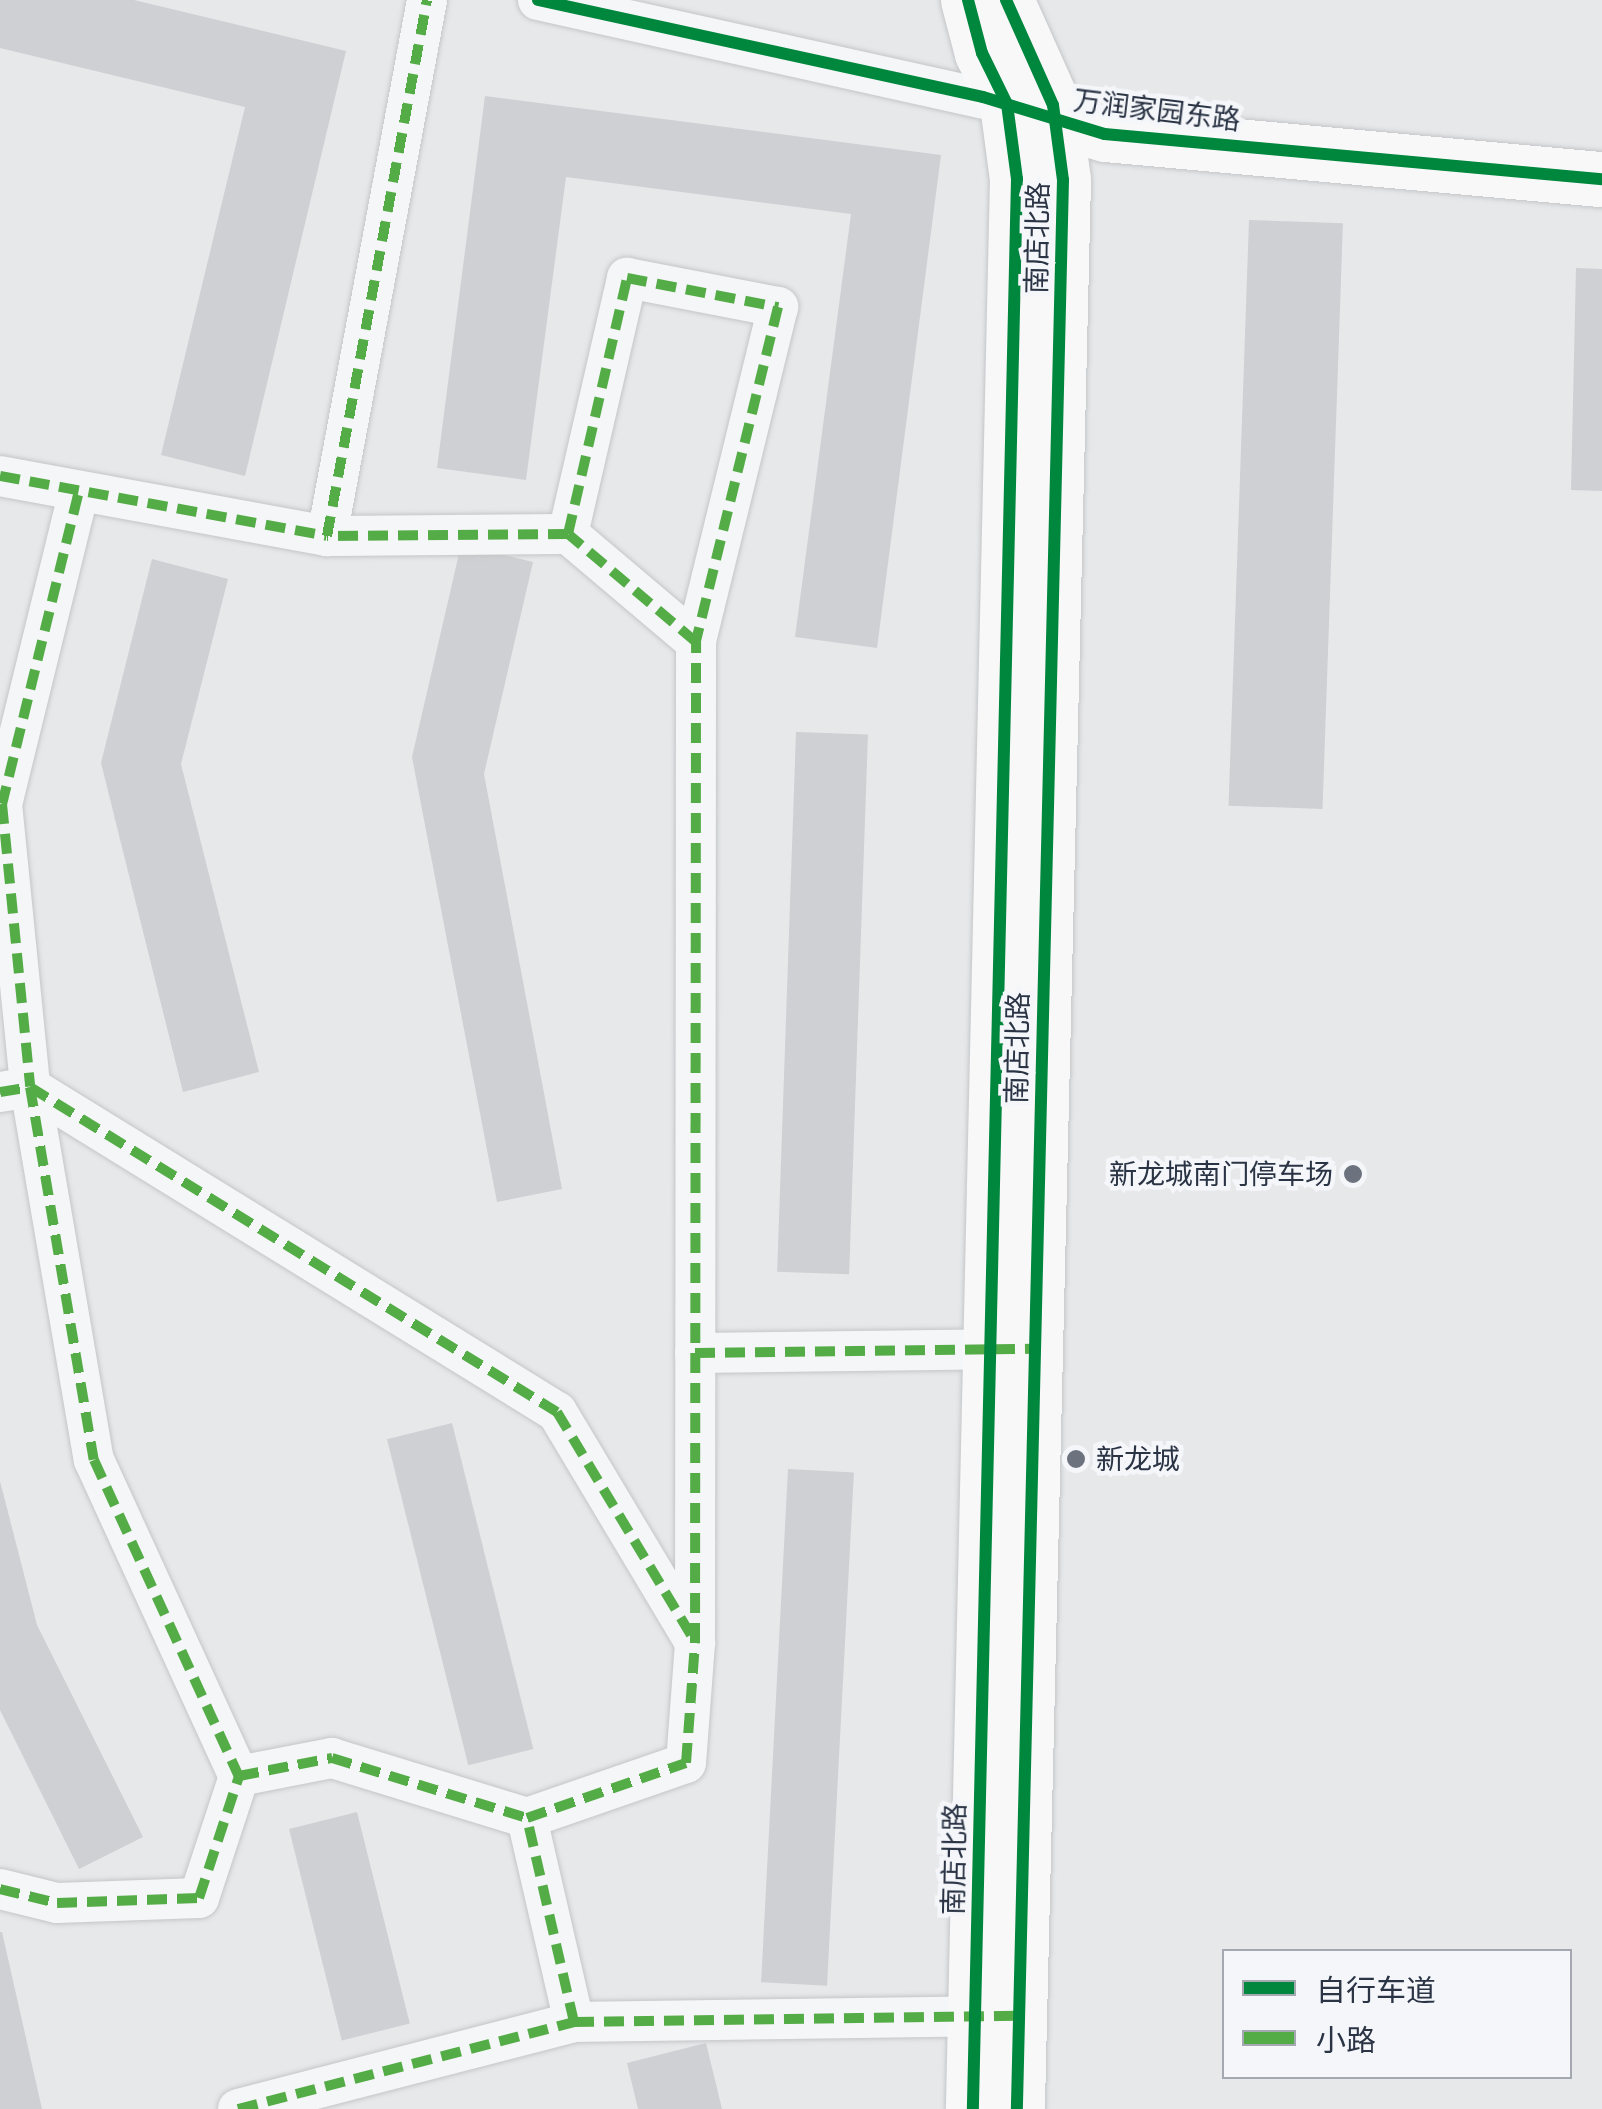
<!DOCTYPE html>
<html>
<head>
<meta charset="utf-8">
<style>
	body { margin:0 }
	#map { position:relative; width:1602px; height:2109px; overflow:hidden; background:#e6e8ea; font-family:"Public Sans","Noto Sans SC",sans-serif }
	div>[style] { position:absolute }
	.building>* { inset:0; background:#ced0d3; transform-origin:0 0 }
	.roads { filter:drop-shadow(0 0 2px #c4c6c8) drop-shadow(0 0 2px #c4c6c8) }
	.street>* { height:40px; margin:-20px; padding:0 20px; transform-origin:20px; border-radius:20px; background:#f5f6f7 }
	.secondary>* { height:55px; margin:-27.5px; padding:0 27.5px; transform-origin:27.5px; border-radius:27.5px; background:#f8f8f8 }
	.quiet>* { height:10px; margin-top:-5px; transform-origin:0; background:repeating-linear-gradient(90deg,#54ac47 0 20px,transparent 0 30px) }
	.cycleway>* { height:12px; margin:-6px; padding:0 6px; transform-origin:6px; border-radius:6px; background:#00873e }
	.dots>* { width:28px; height:28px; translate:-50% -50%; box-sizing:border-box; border:5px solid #f4f6f9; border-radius:50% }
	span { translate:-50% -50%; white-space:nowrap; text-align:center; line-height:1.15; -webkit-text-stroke:9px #f4f6f9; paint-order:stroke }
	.street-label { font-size:28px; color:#2b3445 }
	.poi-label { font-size:28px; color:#2b3445 }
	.right { translate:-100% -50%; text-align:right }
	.left { translate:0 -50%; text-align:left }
	.legend { position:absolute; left:1222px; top:1949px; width:350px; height:130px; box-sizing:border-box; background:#f4f6f9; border:2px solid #a4a8b1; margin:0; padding:12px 18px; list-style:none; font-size:30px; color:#2b3445 }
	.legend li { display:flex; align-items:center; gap:20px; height:50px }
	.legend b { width:50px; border:2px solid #a4a8b1 }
</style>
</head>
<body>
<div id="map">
	<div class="building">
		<div style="clip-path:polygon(0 0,134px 0,346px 51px,245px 476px,161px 455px,245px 107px,0 48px)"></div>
		<div style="clip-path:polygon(485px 96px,941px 155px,877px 648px,795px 637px,851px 214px,566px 177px,526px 480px,437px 468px)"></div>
		<div style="left:1249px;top:220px;width:94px;height:586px;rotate:2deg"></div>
		<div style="clip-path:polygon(1576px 268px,1602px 269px,1602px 491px,1571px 490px)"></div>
		<div style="clip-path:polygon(461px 545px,533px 562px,484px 774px,562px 1189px,497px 1202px,412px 757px)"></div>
		<div style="clip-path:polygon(152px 559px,228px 579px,181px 764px,259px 1072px,183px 1092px,101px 763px)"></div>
		<div style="left:796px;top:732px;width:72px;height:540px;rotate:2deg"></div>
		<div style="left:452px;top:1423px;width:336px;height:67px;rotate:76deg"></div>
		<div style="left:788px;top:1469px;width:66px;height:514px;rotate:3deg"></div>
		<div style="clip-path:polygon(0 1481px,37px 1625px,143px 1837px,79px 1869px,0 1710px)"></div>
		<div style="left:357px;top:1812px;width:218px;height:70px;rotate:76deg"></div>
		<div style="clip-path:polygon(0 1932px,2px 1932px,42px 2109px,0 2109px)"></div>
		<div style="clip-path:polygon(706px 2043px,722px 2109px,638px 2109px,627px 2063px)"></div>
	</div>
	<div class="roads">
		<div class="street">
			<div style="left:538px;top:0;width:480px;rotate:12.5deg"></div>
			<div style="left:0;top:476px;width:332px;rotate:10.4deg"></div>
			<div style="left:327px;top:536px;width:545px;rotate:-79.43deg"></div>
			<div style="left:78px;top:495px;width:318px;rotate:103.8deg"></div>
			<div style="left:2px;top:804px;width:284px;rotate:84.3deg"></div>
			<div style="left:30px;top:1087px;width:619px;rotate:31.66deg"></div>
			<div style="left:557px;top:1412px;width:269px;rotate:59.1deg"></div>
			<div style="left:568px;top:534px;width:263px;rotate:-77deg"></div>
			<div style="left:627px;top:278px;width:154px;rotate:10.9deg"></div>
			<div style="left:778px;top:307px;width:345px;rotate:103.8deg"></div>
			<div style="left:0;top:1092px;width:30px;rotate:-9deg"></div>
			<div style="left:30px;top:1087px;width:378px;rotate:80.3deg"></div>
			<div style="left:94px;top:1460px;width:348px;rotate:65.4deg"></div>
			<div style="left:695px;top:1353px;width:321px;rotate:-0.7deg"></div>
			<div style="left:0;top:1889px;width:59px;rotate:13.8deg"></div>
			<div style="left:57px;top:1903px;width:142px;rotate:-2deg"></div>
			<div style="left:199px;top:1898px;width:128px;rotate:-71.8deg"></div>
			<div style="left:239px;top:1776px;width:95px;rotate:-11deg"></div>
			<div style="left:332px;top:1758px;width:204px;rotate:17.1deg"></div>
			<div style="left:527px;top:1818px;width:168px;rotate:-19.1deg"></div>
			<div style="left:686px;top:1763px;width:120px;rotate:-85.7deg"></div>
			<div style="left:695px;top:1643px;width:1001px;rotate:-89.94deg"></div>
			<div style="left:696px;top:642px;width:167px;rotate:-139.8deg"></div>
			<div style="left:568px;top:534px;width:241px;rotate:179.5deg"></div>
			<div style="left:574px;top:2022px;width:425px;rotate:-0.8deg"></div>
			<div style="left:238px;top:2109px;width:347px;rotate:-14.5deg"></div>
			<div style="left:574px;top:2022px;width:209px;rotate:-103deg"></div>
		</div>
		<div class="secondary">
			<div style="left:968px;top:0;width:55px;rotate:75.2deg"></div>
			<div style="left:982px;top:53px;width:57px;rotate:63.9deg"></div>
			<div style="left:1007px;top:104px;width:76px;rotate:82.4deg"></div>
			<div style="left:1017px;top:179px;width:1931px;rotate:91.31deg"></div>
			<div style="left:1006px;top:0;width:115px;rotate:65.9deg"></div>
			<div style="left:1053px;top:105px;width:76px;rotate:82.4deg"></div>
			<div style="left:1063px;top:180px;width:1930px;rotate:91.37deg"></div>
			<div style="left:1029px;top:112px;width:79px;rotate:16.1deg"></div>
			<div style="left:1105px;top:134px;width:499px;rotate:5.2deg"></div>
		</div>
	</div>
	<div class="quiet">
		<div style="left:0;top:476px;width:332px;rotate:10.4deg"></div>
		<div style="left:327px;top:536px;width:545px;rotate:-79.43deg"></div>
		<div style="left:78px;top:495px;width:318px;rotate:103.8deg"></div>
		<div style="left:2px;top:804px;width:284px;rotate:84.3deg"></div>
		<div style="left:30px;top:1087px;width:619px;rotate:31.66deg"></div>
		<div style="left:557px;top:1412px;width:268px;rotate:59deg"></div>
		<div style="left:568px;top:534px;width:263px;rotate:-77deg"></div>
		<div style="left:627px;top:278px;width:154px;rotate:10.9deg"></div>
		<div style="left:778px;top:307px;width:345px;rotate:103.8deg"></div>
		<div style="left:0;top:1092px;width:30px;rotate:-9deg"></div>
		<div style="left:30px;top:1087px;width:378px;rotate:80.3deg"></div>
		<div style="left:94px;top:1460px;width:348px;rotate:65.4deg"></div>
		<div style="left:695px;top:1353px;width:340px;rotate:-0.7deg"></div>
		<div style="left:0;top:1889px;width:59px;rotate:13.8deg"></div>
		<div style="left:57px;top:1903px;width:142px;rotate:-2deg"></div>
		<div style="left:199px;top:1898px;width:128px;rotate:-71.8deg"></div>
		<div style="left:239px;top:1776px;width:95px;rotate:-11deg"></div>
		<div style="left:332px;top:1758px;width:204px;rotate:17.1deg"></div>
		<div style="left:527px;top:1818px;width:168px;rotate:-19.1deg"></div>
		<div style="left:686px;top:1763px;width:120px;rotate:-85.7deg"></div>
		<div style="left:695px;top:1643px;width:1001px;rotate:-89.94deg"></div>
		<div style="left:696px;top:642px;width:167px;rotate:-139.8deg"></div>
		<div style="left:568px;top:534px;width:241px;rotate:179.5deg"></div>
		<div style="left:574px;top:2022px;width:445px;rotate:-0.8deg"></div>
		<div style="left:238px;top:2109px;width:347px;rotate:-14.5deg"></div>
		<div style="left:574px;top:2022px;width:209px;rotate:-103deg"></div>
	</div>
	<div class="cycleway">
		<div style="left:538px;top:0;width:455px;rotate:12.3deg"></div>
		<div style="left:983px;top:97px;width:127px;rotate:16.9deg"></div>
		<div style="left:1105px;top:134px;width:499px;rotate:5.2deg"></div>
		<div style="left:968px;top:0;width:55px;rotate:75.2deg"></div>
		<div style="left:982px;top:53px;width:57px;rotate:63.9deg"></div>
		<div style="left:1007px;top:104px;width:76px;rotate:82.4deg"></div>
		<div style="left:1017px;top:179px;width:1931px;rotate:91.31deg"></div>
		<div style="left:1006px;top:0;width:115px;rotate:65.9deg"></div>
		<div style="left:1053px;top:105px;width:76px;rotate:82.4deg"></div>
		<div style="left:1063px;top:180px;width:1930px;rotate:91.37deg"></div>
	</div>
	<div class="dots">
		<div style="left:1353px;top:1174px;background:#6c737f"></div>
		<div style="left:1076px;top:1459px;background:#6c737f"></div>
	</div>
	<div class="street-label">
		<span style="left:1157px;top:110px;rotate:7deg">万润家园东路</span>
		<span style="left:1037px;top:238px;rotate:-89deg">南店北路</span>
		<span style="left:1017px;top:1048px;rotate:-89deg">南店北路</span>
		<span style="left:954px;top:1859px;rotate:-89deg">南店北路</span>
	</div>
	<div class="poi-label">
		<span class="right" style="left:1333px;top:1174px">新龙城南门停车场</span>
		<span class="left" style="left:1096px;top:1459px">新龙城</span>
	</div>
	<ul class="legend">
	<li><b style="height:12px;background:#00873e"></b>自行车道</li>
	<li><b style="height:12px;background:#54ac47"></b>小路</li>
	</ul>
</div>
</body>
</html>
